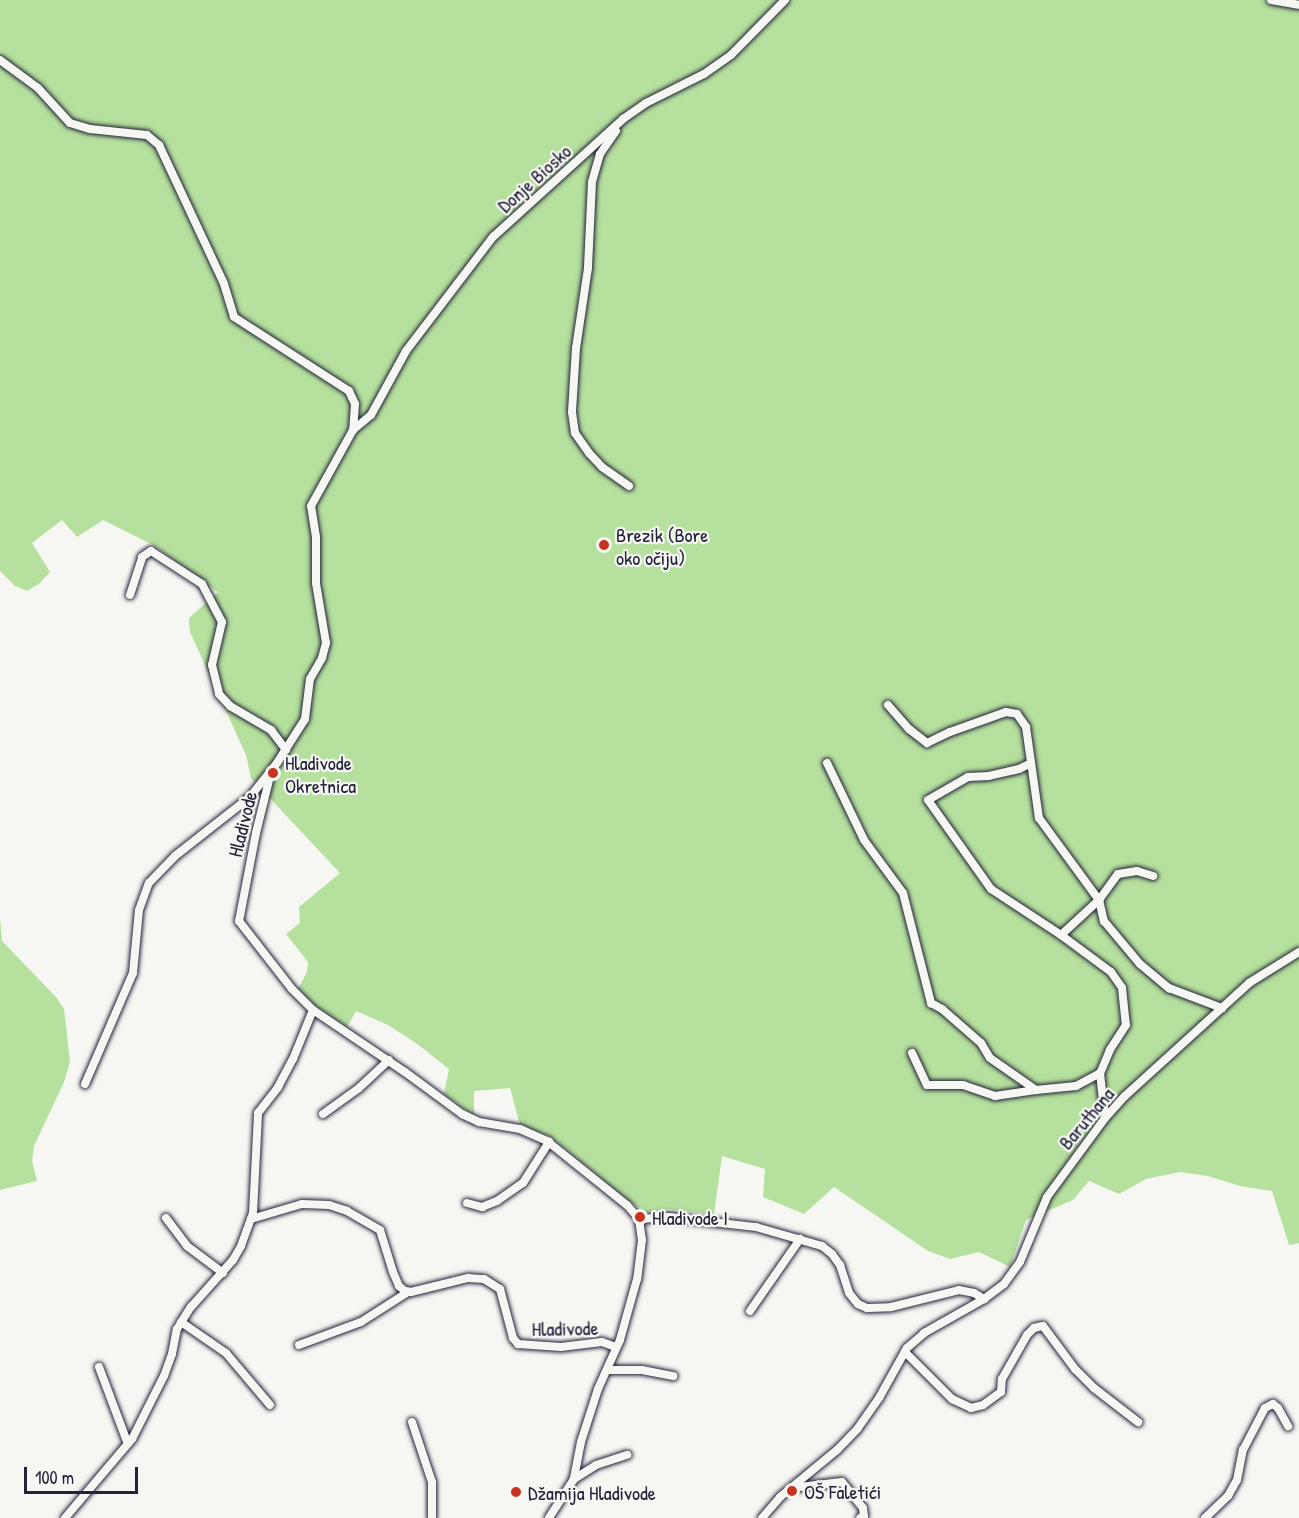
<!DOCTYPE html>
<html>
<head>
<meta charset="utf-8">
<style>
	body { margin:0 }
	#map { position:relative; width:1299px; height:1518px; overflow:hidden; background:#f6f6f2; font-family:"Patrick Hand",sans-serif }
	div>[style] { position:absolute }
	.green>* { inset:0; background:#b6e09d }
	.roads { filter:drop-shadow(0 0 2px #22223b) drop-shadow(0 0 2px #22223b) }
	.minor>* { height:8px; margin:-4px; padding:0 4px; transform-origin:4px; border-radius:4px; background:#f6f6f2 }
	.dots>* { width:16px; height:16px; translate:-50% -50%; box-sizing:border-box; border:3px solid #f6f6f2; border-radius:50% }
	span { translate:-50% -50%; white-space:nowrap; text-align:center; line-height:1.15; -webkit-text-stroke:4.5px #f6f6f2; paint-order:stroke }
	.street-label { font-size:20px; color:#22223b }
	.poi-label { font-size:20px; color:#22223b }
	.left { translate:0 -50%; text-align:left }
	.scale { position:absolute; left:24px; top:1467px; width:114px; height:27px; box-sizing:border-box; border:3px solid #22223b; border-top:0; padding-left:8px; font-size:18px; line-height:21px; white-space:nowrap; color:#22223b; -webkit-text-stroke:4px #f6f6f2; paint-order:stroke }
</style>
</head>
<body>
<div id="map">
	<div class="green">
		<div style="clip-path:polygon(0 0,1299px 0,1299px 1243px,1289px 1245px,1272px 1191px,1240px 1186px,1208px 1176px,1180px 1172px,1146px 1179px,1119px 1194px,1089px 1181px,1073px 1200px,1026px 1220px,1010px 1267px,979px 1252px,950px 1259px,928px 1251px,834px 1187px,804px 1214px,763px 1197px,765px 1169px,722px 1156px,714px 1214px,669px 1209px,646px 1212px,628px 1200px,550px 1136px,520px 1125px,510px 1088px,474px 1091px,474px 1115px,444px 1094px,449px 1069px,416px 1043px,388px 1025px,356px 1011px,347px 1027px,314px 1005px,298px 989px,307px 972px,308px 962px,286px 934px,300px 923px,299px 907px,340px 873px,251px 778px,246px 755px,190px 632px,189px 618px,218px 592px,155px 546px,103px 520px,77px 537px,62px 520px,32px 543px,50px 572px,39px 584px,27px 591px,15px 586px,0 571px)"></div>
		<div style="clip-path:polygon(0 918px,2px 941px,56px 997px,64px 1009px,70px 1062px,64px 1082px,34px 1146px,32px 1161px,37px 1181px,0 1190px)"></div>
	</div>
	<div class="roads">
		<div class="minor">
			<div style="left:1271px;top:0;width:28px;rotate:10deg"></div>
			<div style="left:0;top:60px;width:47px;rotate:36.4deg"></div>
			<div style="left:38px;top:88px;width:47px;rotate:47.6deg"></div>
			<div style="left:70px;top:123px;width:21px;rotate:17deg"></div>
			<div style="left:90px;top:129px;width:57px;rotate:6deg"></div>
			<div style="left:147px;top:135px;width:16px;rotate:40deg"></div>
			<div style="left:159px;top:145px;width:153px;rotate:64.9deg"></div>
			<div style="left:224px;top:284px;width:34px;rotate:73deg"></div>
			<div style="left:234px;top:317px;width:137px;rotate:32.8deg"></div>
			<div style="left:349px;top:391px;width:14px;rotate:65deg"></div>
			<div style="left:355px;top:404px;width:26px;rotate:94deg"></div>
			<div style="left:616px;top:131px;width:28px;rotate:125deg"></div>
			<div style="left:600px;top:154px;width:29px;rotate:106deg"></div>
			<div style="left:592px;top:182px;width:86px;rotate:92.7deg"></div>
			<div style="left:588px;top:268px;width:81px;rotate:98.5deg"></div>
			<div style="left:576px;top:348px;width:64px;rotate:93.6deg"></div>
			<div style="left:572px;top:412px;width:21px;rotate:82deg"></div>
			<div style="left:575px;top:433px;width:24px;rotate:55deg"></div>
			<div style="left:589px;top:453px;width:19px;rotate:47deg"></div>
			<div style="left:602px;top:467px;width:33px;rotate:35deg"></div>
			<div style="left:130px;top:595px;width:40px;rotate:-72deg"></div>
			<div style="left:142px;top:557px;width:11px;rotate:-34deg"></div>
			<div style="left:151px;top:551px;width:61px;rotate:32.9deg"></div>
			<div style="left:202px;top:584px;width:43px;rotate:62.2deg"></div>
			<div style="left:222px;top:622px;width:44px;rotate:103.1deg"></div>
			<div style="left:212px;top:665px;width:30px;rotate:76deg"></div>
			<div style="left:219px;top:694px;width:16px;rotate:47deg"></div>
			<div style="left:230px;top:706px;width:48px;rotate:30.3deg"></div>
			<div style="left:271px;top:730px;width:25px;rotate:53deg"></div>
			<div style="left:888px;top:705px;width:32px;rotate:49deg"></div>
			<div style="left:909px;top:729px;width:23px;rotate:38deg"></div>
			<div style="left:927px;top:743px;width:25px;rotate:-26deg"></div>
			<div style="left:950px;top:732px;width:59px;rotate:-19.7deg"></div>
			<div style="left:1006px;top:712px;width:11px;rotate:10deg"></div>
			<div style="left:1017px;top:714px;width:16px;rotate:55deg"></div>
			<div style="left:1026px;top:727px;width:92px;rotate:81.9deg"></div>
			<div style="left:1039px;top:818px;width:102px;rotate:53.8deg"></div>
			<div style="left:1099px;top:900px;width:22px;rotate:77deg"></div>
			<div style="left:1104px;top:921px;width:56px;rotate:50.1deg"></div>
			<div style="left:1140px;top:964px;width:38px;rotate:40deg"></div>
			<div style="left:1169px;top:988px;width:57px;rotate:20.7deg"></div>
			<div style="left:827px;top:763px;width:85px;rotate:64.3deg"></div>
			<div style="left:864px;top:840px;width:66px;rotate:53.7deg"></div>
			<div style="left:903px;top:893px;width:114px;rotate:75.7deg"></div>
			<div style="left:931px;top:1003px;width:13px;rotate:29deg"></div>
			<div style="left:942px;top:1009px;width:52px;rotate:41.1deg"></div>
			<div style="left:981px;top:1043px;width:17px;rotate:59deg"></div>
			<div style="left:990px;top:1058px;width:56px;rotate:34.8deg"></div>
			<div style="left:1036px;top:1090px;width:40px;rotate:-5.7deg"></div>
			<div style="left:1076px;top:1086px;width:27px;rotate:-28deg"></div>
			<div style="left:1031px;top:763px;width:13px;rotate:153deg"></div>
			<div style="left:1019px;top:769px;width:31px;rotate:167deg"></div>
			<div style="left:989px;top:776px;width:21px;rotate:177deg"></div>
			<div style="left:968px;top:777px;width:46px;rotate:150.1deg"></div>
			<div style="left:928px;top:800px;width:109px;rotate:54.7deg"></div>
			<div style="left:991px;top:889px;width:84px;rotate:33.3deg"></div>
			<div style="left:1061px;top:935px;width:62px;rotate:36.5deg"></div>
			<div style="left:1111px;top:972px;width:19px;rotate:55deg"></div>
			<div style="left:1122px;top:988px;width:37px;rotate:84deg"></div>
			<div style="left:1126px;top:1025px;width:30px;rotate:123deg"></div>
			<div style="left:1110px;top:1050px;width:25px;rotate:113deg"></div>
			<div style="left:1100px;top:1073px;width:45px;rotate:83.7deg"></div>
			<div style="left:271px;top:772px;width:63px;rotate:103.8deg"></div>
			<div style="left:256px;top:833px;width:90px;rotate:100.9deg"></div>
			<div style="left:239px;top:921px;width:86px;rotate:52.1deg"></div>
			<div style="left:292px;top:989px;width:30px;rotate:45deg"></div>
			<div style="left:1061px;top:935px;width:52px;rotate:-42.6deg"></div>
			<div style="left:1099px;top:900px;width:32px;rotate:-54deg"></div>
			<div style="left:1118px;top:874px;width:19px;rotate:-9deg"></div>
			<div style="left:1137px;top:871px;width:17px;rotate:17deg"></div>
			<div style="left:912px;top:1053px;width:35px;rotate:65deg"></div>
			<div style="left:927px;top:1085px;width:36px"></div>
			<div style="left:963px;top:1085px;width:34px;rotate:19deg"></div>
			<div style="left:995px;top:1096px;width:41px;rotate:-8.3deg"></div>
			<div style="left:85px;top:1084px;width:121px;rotate:-66.6deg"></div>
			<div style="left:133px;top:973px;width:63px;rotate:-84.6deg"></div>
			<div style="left:139px;top:910px;width:29px;rotate:-70deg"></div>
			<div style="left:149px;top:883px;width:37px;rotate:-46deg"></div>
			<div style="left:175px;top:856px;width:95px;rotate:-38.2deg"></div>
			<div style="left:250px;top:797px;width:43px;rotate:-51.5deg"></div>
			<div style="left:277px;top:763px;width:52px;rotate:-57.5deg"></div>
			<div style="left:305px;top:719px;width:40px;rotate:-82.9deg"></div>
			<div style="left:310px;top:679px;width:24px;rotate:-60deg"></div>
			<div style="left:322px;top:658px;width:16px;rotate:-75deg"></div>
			<div style="left:326px;top:643px;width:61px;rotate:-99.5deg"></div>
			<div style="left:316px;top:583px;width:46px;rotate:-90deg"></div>
			<div style="left:316px;top:537px;width:31px;rotate:-99deg"></div>
			<div style="left:311px;top:506px;width:87px;rotate:-61.1deg"></div>
			<div style="left:353px;top:430px;width:23px;rotate:-40deg"></div>
			<div style="left:371px;top:415px;width:73px;rotate:-61.3deg"></div>
			<div style="left:406px;top:351px;width:143px;rotate:-52.7deg"></div>
			<div style="left:493px;top:237px;width:176px;rotate:-42.2deg"></div>
			<div style="left:623px;top:119px;width:28px;rotate:-35deg"></div>
			<div style="left:646px;top:103px;width:65px;rotate:-26.6deg"></div>
			<div style="left:704px;top:74px;width:33px;rotate:-35deg"></div>
			<div style="left:731px;top:55px;width:77px;rotate:-45.5deg"></div>
			<div style="left:323px;top:1114px;width:44px;rotate:-35.8deg"></div>
			<div style="left:359px;top:1088px;width:41px;rotate:-43deg"></div>
			<div style="left:467px;top:1203px;width:16px;rotate:15deg"></div>
			<div style="left:482px;top:1207px;width:16px;rotate:-22deg"></div>
			<div style="left:497px;top:1201px;width:32px;rotate:-35deg"></div>
			<div style="left:523px;top:1183px;width:49px;rotate:-57.6deg"></div>
			<div style="left:166px;top:1218px;width:35px;rotate:53deg"></div>
			<div style="left:187px;top:1246px;width:45px;rotate:36.9deg"></div>
			<div style="left:251px;top:1219px;width:53px;rotate:-16.4deg"></div>
			<div style="left:302px;top:1204px;width:27px;rotate:2deg"></div>
			<div style="left:329px;top:1205px;width:19px;rotate:18deg"></div>
			<div style="left:347px;top:1211px;width:38px;rotate:30deg"></div>
			<div style="left:380px;top:1230px;width:44px;rotate:72.8deg"></div>
			<div style="left:393px;top:1272px;width:15px;rotate:67deg"></div>
			<div style="left:399px;top:1286px;width:8px;rotate:40deg"></div>
			<div style="left:405px;top:1291px;width:6px;rotate:9deg"></div>
			<div style="left:411px;top:1292px;width:59px;rotate:-13.8deg"></div>
			<div style="left:468px;top:1278px;width:16px;rotate:4deg"></div>
			<div style="left:484px;top:1279px;width:19px;rotate:32deg"></div>
			<div style="left:500px;top:1289px;width:51px;rotate:75.1deg"></div>
			<div style="left:513px;top:1338px;width:8px;rotate:50deg"></div>
			<div style="left:518px;top:1344px;width:43px;rotate:4deg"></div>
			<div style="left:561px;top:1347px;width:41px;rotate:-7deg"></div>
			<div style="left:602px;top:1342px;width:15px;rotate:20deg"></div>
			<div style="left:639px;top:1219px;width:30px;rotate:-4deg"></div>
			<div style="left:669px;top:1217px;width:88px;rotate:6.6deg"></div>
			<div style="left:756px;top:1227px;width:69px;rotate:16.1deg"></div>
			<div style="left:822px;top:1246px;width:13px;rotate:39deg"></div>
			<div style="left:832px;top:1254px;width:14px;rotate:54deg"></div>
			<div style="left:840px;top:1265px;width:29px;rotate:72deg"></div>
			<div style="left:849px;top:1293px;width:14px;rotate:51deg"></div>
			<div style="left:858px;top:1304px;width:10px;rotate:24deg"></div>
			<div style="left:867px;top:1308px;width:24px;rotate:-2deg"></div>
			<div style="left:891px;top:1307px;width:70px;rotate:-14deg"></div>
			<div style="left:959px;top:1290px;width:15px;rotate:11deg"></div>
			<div style="left:974px;top:1293px;width:12px;rotate:31deg"></div>
			<div style="left:750px;top:1311px;width:88px;rotate:-55.2deg"></div>
			<div style="left:181px;top:1322px;width:55px;rotate:34.6deg"></div>
			<div style="left:226px;top:1353px;width:68px;rotate:49.8deg"></div>
			<div style="left:299px;top:1345px;width:66px;rotate:-20.4deg"></div>
			<div style="left:361px;top:1322px;width:56px;rotate:-32.6deg"></div>
			<div style="left:905px;top:1352px;width:66px;rotate:45deg"></div>
			<div style="left:952px;top:1399px;width:21px;rotate:25deg"></div>
			<div style="left:971px;top:1408px;width:12px;rotate:-14deg"></div>
			<div style="left:983px;top:1405px;width:22px;rotate:-36deg"></div>
			<div style="left:1001px;top:1392px;width:13px;rotate:-86deg"></div>
			<div style="left:1002px;top:1379px;width:51px;rotate:-60.4deg"></div>
			<div style="left:1027px;top:1335px;width:10px;rotate:-45deg"></div>
			<div style="left:1034px;top:1328px;width:9px;rotate:-13deg"></div>
			<div style="left:1043px;top:1326px;width:54px;rotate:53.3deg"></div>
			<div style="left:1075px;top:1369px;width:27px;rotate:45deg"></div>
			<div style="left:1094px;top:1388px;width:56px;rotate:37.7deg"></div>
			<div style="left:99px;top:1367px;width:82px;rotate:69.4deg"></div>
			<div style="left:608px;top:1370px;width:34px"></div>
			<div style="left:642px;top:1370px;width:32px;rotate:11deg"></div>
			<div style="left:412px;top:1422px;width:63px;rotate:71.6deg"></div>
			<div style="left:432px;top:1482px;width:36px;rotate:90deg"></div>
			<div style="left:574px;top:1479px;width:26px;rotate:-32deg"></div>
			<div style="left:596px;top:1465px;width:33px;rotate:-18deg"></div>
			<div style="left:791px;top:1488px;width:51px;rotate:-6.7deg"></div>
			<div style="left:842px;top:1482px;width:33px;rotate:51deg"></div>
			<div style="left:863px;top:1508px;width:8px;rotate:83deg"></div>
			<div style="left:864px;top:1516px;width:4px;rotate:153deg"></div>
			<div style="left:65px;top:1518px;width:104px;rotate:-49.7deg"></div>
			<div style="left:132px;top:1439px;width:71px;rotate:-63.1deg"></div>
			<div style="left:164px;top:1376px;width:23px;rotate:-70deg"></div>
			<div style="left:172px;top:1354px;width:25px;rotate:-79deg"></div>
			<div style="left:177px;top:1329px;width:26px;rotate:-58deg"></div>
			<div style="left:191px;top:1307px;width:63px;rotate:-48.2deg"></div>
			<div style="left:233px;top:1260px;width:16px;rotate:-60deg"></div>
			<div style="left:241px;top:1246px;width:35px;rotate:-70deg"></div>
			<div style="left:253px;top:1213px;width:100px;rotate:-87.1deg"></div>
			<div style="left:258px;top:1113px;width:33px;rotate:-52deg"></div>
			<div style="left:278px;top:1087px;width:32px;rotate:-62deg"></div>
			<div style="left:293px;top:1059px;width:53px;rotate:-67.8deg"></div>
			<div style="left:313px;top:1010px;width:111px;rotate:34deg"></div>
			<div style="left:405px;top:1072px;width:71px;rotate:36.4deg"></div>
			<div style="left:462px;top:1114px;width:19px;rotate:25deg"></div>
			<div style="left:479px;top:1122px;width:42px;rotate:9.7deg"></div>
			<div style="left:520px;top:1129px;width:30px;rotate:24deg"></div>
			<div style="left:547px;top:1141px;width:102px;rotate:38.7deg"></div>
			<div style="left:627px;top:1205px;width:18px;rotate:49deg"></div>
			<div style="left:639px;top:1219px;width:21px;rotate:82deg"></div>
			<div style="left:642px;top:1240px;width:39px;rotate:97deg"></div>
			<div style="left:637px;top:1279px;width:63px;rotate:105.6deg"></div>
			<div style="left:620px;top:1340px;width:54px;rotate:114.2deg"></div>
			<div style="left:598px;top:1389px;width:56px;rotate:107.8deg"></div>
			<div style="left:581px;top:1442px;width:38px;rotate:101deg"></div>
			<div style="left:574px;top:1479px;width:46px;rotate:122.7deg"></div>
			<div style="left:762px;top:1518px;width:28px;rotate:-49deg"></div>
			<div style="left:780px;top:1497px;width:74px;rotate:-39.5deg"></div>
			<div style="left:837px;top:1450px;width:30px;rotate:-46deg"></div>
			<div style="left:858px;top:1428px;width:37px;rotate:-55deg"></div>
			<div style="left:879px;top:1398px;width:57px;rotate:-60.8deg"></div>
			<div style="left:907px;top:1348px;width:23px;rotate:-41deg"></div>
			<div style="left:924px;top:1333px;width:69px;rotate:-29.5deg"></div>
			<div style="left:984px;top:1299px;width:25px;rotate:-37deg"></div>
			<div style="left:1004px;top:1284px;width:27px;rotate:-54deg"></div>
			<div style="left:1020px;top:1262px;width:70px;rotate:-67.4deg"></div>
			<div style="left:1047px;top:1197px;width:98px;rotate:-53.7deg"></div>
			<div style="left:1105px;top:1118px;width:30px;rotate:-48deg"></div>
			<div style="left:1125px;top:1096px;width:168px;rotate:-42.3deg"></div>
			<div style="left:1249px;top:983px;width:59px;rotate:-31.8deg"></div>
			<div style="left:1205px;top:1518px;width:32px;rotate:-44deg"></div>
			<div style="left:1228px;top:1496px;width:18px;rotate:-61deg"></div>
			<div style="left:1237px;top:1480px;width:31px;rotate:-79deg"></div>
			<div style="left:1243px;top:1450px;width:47px;rotate:-62.4deg"></div>
			<div style="left:1265px;top:1408px;width:9px;rotate:-27deg"></div>
			<div style="left:1273px;top:1404px;width:6px;rotate:39deg"></div>
			<div style="left:1278px;top:1408px;width:21px;rotate:61deg"></div>
		</div>
	</div>
	<div class="dots">
		<div style="left:604px;top:545px;background:#c8321e"></div>
		<div style="left:273px;top:773px;background:#c8321e"></div>
		<div style="left:640px;top:1217px;background:#c8321e"></div>
		<div style="left:792px;top:1491px;background:#c8321e"></div>
		<div style="left:516px;top:1492px;background:#c8321e"></div>
	</div>
	<div class="street-label">
		<span style="left:534px;top:178px;rotate:-42deg">Donje Biosko</span>
		<span style="left:242px;top:824px;rotate:-76deg">Hladivode</span>
		<span style="left:1086px;top:1118px;rotate:-50deg">Baruthana</span>
		<span style="left:565px;top:1328px;rotate:-1deg">Hladivode</span>
	</div>
	<div class="poi-label">
		<span class="left" style="left:616px;top:546px">Brezik (Bore<br>oko očiju)</span>
		<span class="left" style="left:285px;top:774px">Hladivode<br>Okretnica</span>
		<span class="left" style="left:652px;top:1217px">Hladivode I</span>
		<span class="left" style="left:804px;top:1491px">OŠ Faletići</span>
		<span class="left" style="left:528px;top:1492px">Džamija Hladivode</span>
	</div>
	<div class="scale">100 m</div>
</div>
</body>
</html>
